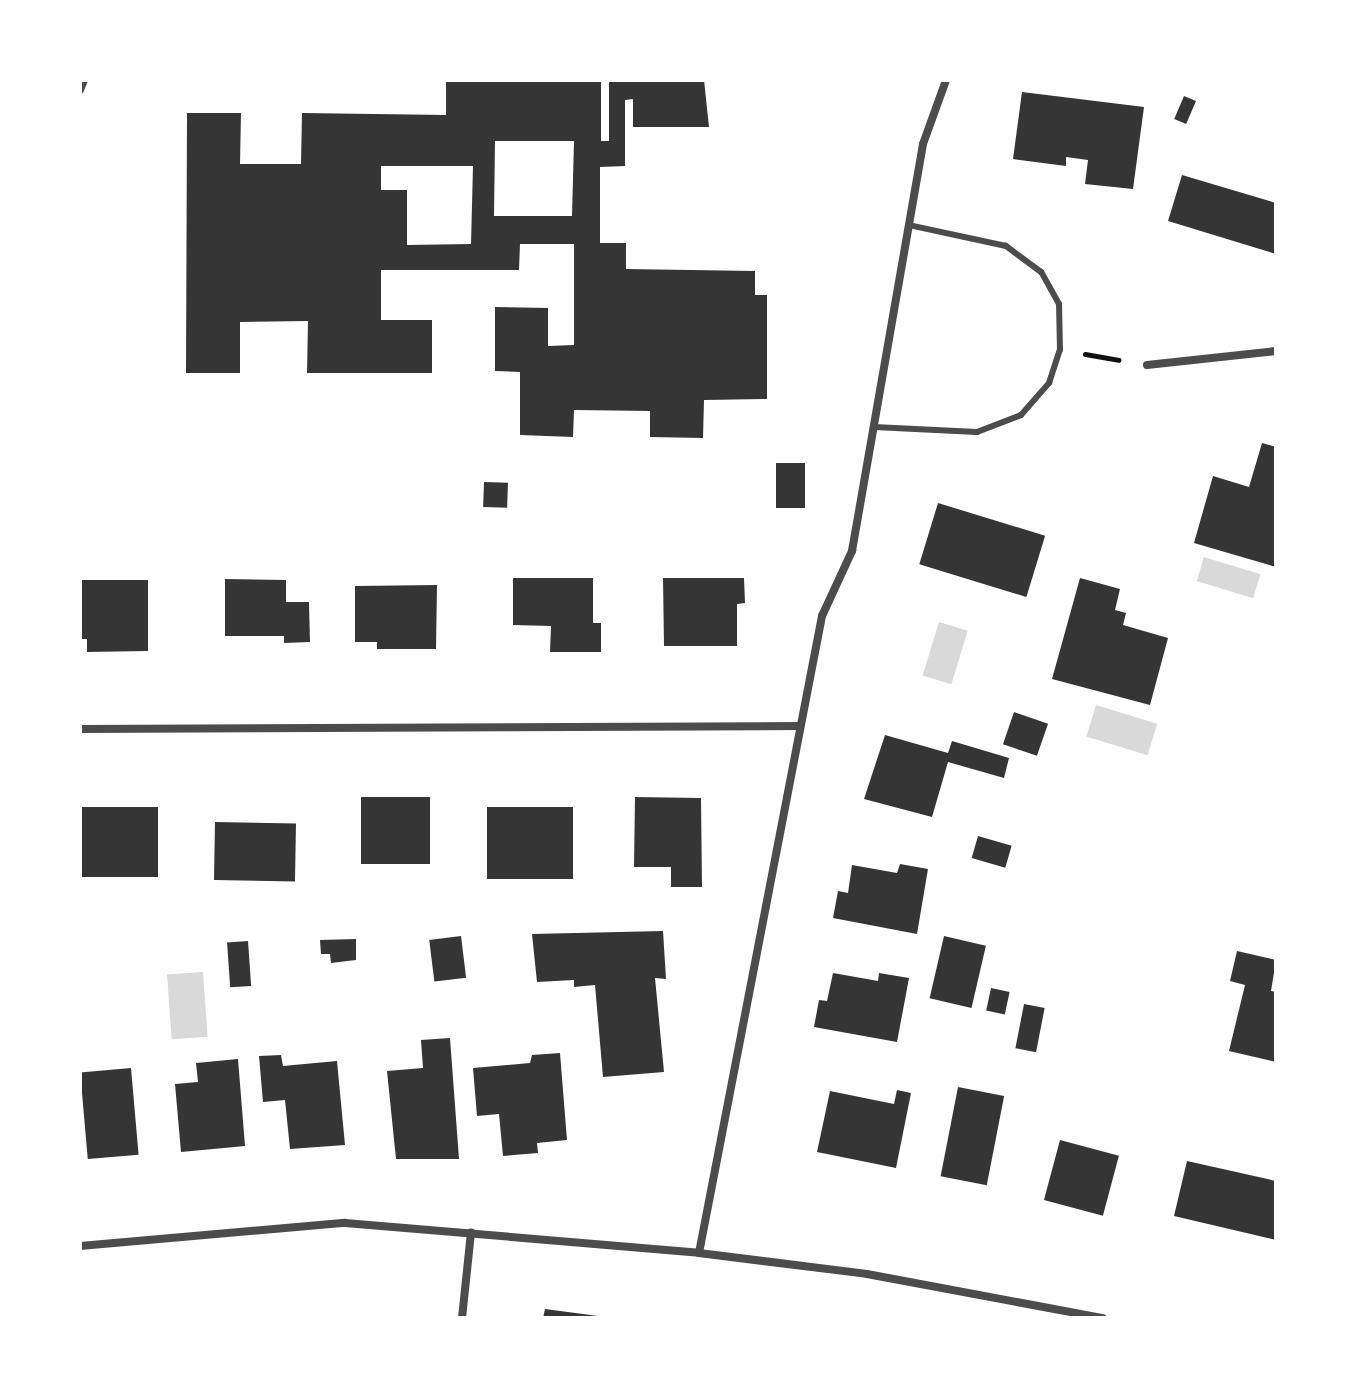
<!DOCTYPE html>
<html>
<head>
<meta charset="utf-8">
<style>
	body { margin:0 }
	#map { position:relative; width:1356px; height:1398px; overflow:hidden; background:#fff; font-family:"Archivo Narrow",sans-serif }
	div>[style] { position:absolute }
	.water>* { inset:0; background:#d9d9d9; transform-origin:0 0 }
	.building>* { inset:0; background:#353535; transform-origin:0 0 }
	.path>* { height:5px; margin:-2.5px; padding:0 2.5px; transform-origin:2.5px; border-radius:2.5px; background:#111 }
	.service>* { height:6px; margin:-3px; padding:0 3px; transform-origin:3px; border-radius:3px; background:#4c4c4c }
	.minor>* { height:8px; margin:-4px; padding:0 4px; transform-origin:4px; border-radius:4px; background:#4c4c4c }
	span { translate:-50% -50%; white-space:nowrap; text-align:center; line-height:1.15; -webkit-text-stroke:6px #fff; paint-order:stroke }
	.frame { position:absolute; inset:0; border:82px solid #fff; pointer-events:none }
</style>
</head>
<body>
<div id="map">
	<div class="water">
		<div style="left:1204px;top:557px;width:59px;height:25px;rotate:17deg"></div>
		<div style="left:939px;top:622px;width:30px;height:56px;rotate:17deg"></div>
		<div style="left:1096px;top:705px;width:64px;height:33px;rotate:17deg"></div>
		<div style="left:203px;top:972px;width:65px;height:36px;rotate:86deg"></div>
	</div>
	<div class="building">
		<div style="clip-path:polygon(evenodd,446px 80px,601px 80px,601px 141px,609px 141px,609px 80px,704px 80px,709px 127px,633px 127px,633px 99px,625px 100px,625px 166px,600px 167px,600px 243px,626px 243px,626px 269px,755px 271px,755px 295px,767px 295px,767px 399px,704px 400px,703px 438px,650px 437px,650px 411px,574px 410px,573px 437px,520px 435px,520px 372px,495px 371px,495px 307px,548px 308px,548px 346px,574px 345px,574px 244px,520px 244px,519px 270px,381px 270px,381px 320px,432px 320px,432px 373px,307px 373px,308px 321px,240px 322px,240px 373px,186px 373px,187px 113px,241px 113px,240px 164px,301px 164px,302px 113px,446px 115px,446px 80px,495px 141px,574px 141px,572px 216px,494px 216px,495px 141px,446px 80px,381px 166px,473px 166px,471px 244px,407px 245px,407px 190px,381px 190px,381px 166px)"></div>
		<div style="clip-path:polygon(1022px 92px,1144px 107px,1133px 189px,1085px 184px,1088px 160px,1066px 157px,1066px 166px,1013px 159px)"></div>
		<div style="left:1184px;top:96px;width:13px;height:25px;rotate:23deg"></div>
		<div style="clip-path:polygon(1182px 175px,1276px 203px,1276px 254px,1168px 221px)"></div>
		<div style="clip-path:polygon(1262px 443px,1276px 447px,1276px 567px,1194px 543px,1213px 476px,1249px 487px)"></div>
		<div style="left:805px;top:463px;width:45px;height:29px;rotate:90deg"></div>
		<div style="left:484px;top:482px;width:24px;height:25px;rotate:2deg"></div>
		<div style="left:938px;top:503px;width:112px;height:64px;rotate:17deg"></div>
		<div style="clip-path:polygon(513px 578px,593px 578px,593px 623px,601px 623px,601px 652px,550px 652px,551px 626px,513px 625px)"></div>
		<div style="clip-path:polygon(663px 578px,744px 578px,745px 603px,737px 604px,737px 646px,664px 646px)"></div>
		<div style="clip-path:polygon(1080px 578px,1120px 589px,1115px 610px,1126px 613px,1123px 625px,1168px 638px,1150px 705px,1052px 679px)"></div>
		<div style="clip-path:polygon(225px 579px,286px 580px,286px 602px,309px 602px,310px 642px,284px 643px,284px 636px,225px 636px)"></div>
		<div style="clip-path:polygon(80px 580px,148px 580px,148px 651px,87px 652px,87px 639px,80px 639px)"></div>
		<div style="clip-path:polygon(437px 585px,436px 649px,377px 649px,377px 642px,355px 642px,355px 586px)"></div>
		<div style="left:1014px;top:712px;width:36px;height:34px;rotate:19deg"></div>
		<div style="clip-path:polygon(885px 735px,948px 753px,952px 741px,1009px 758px,1004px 778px,948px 762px,932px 817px,864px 799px)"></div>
		<div style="left:430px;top:797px;width:67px;height:69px;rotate:90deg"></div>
		<div style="clip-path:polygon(635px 797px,701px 798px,702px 887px,671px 887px,671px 867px,634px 867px)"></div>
		<div style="left:80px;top:807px;width:78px;height:70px"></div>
		<div style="left:487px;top:807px;width:86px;height:72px"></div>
		<div style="left:215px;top:822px;width:81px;height:58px;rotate:1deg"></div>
		<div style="left:978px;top:836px;width:35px;height:23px;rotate:16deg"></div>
		<div style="clip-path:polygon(900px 864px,928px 869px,917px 934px,833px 918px,838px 891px,848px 893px,852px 865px,897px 873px)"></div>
		<div style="clip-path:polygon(663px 931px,666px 979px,655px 978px,664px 1072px,603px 1077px,595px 985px,574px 987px,574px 980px,537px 982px,532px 934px)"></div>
		<div style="left:461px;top:936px;width:42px;height:32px;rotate:83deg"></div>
		<div style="left:944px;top:936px;width:43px;height:64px;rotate:13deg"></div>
		<div style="clip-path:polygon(356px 939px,356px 960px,331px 963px,330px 954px,321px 954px,320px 940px)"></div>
		<div style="left:248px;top:941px;width:45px;height:21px;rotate:86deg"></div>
		<div style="clip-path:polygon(1237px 951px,1276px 960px,1271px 991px,1276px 992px,1276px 1062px,1229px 1051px,1245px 985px,1230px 981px)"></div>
		<div style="clip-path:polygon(833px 973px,878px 981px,879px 973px,909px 978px,897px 1042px,814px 1027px,819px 1000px,827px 1001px)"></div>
		<div style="left:991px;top:988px;width:19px;height:23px;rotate:12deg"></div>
		<div style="left:1024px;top:1004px;width:21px;height:45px;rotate:11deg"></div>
		<div style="clip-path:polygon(450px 1038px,459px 1159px,396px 1159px,387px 1071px,423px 1068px,421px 1040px)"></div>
		<div style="clip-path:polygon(560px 1053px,567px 1140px,537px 1143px,538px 1153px,503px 1156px,499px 1114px,477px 1116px,473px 1068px,530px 1063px,532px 1055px)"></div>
		<div style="clip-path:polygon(281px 1055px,283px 1066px,337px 1061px,345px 1145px,290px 1149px,285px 1100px,263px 1102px,259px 1056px)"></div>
		<div style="clip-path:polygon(238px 1059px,245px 1146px,181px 1152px,175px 1084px,198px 1082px,196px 1063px)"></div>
		<div style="left:131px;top:1068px;width:87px;height:51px;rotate:85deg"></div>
		<div style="left:958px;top:1087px;width:47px;height:91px;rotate:11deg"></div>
		<div style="clip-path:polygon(897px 1090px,911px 1093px,896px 1168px,817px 1152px,830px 1091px,894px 1104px)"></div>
		<div style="left:1060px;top:1140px;width:61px;height:62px;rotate:15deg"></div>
		<div style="clip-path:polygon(1187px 1161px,1276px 1181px,1276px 1240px,1174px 1216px)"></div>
		<div style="clip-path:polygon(545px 1309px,598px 1316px,598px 1318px,543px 1318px)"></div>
	</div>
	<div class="path">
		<div style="left:1085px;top:354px;width:34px;rotate:10deg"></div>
	</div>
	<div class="service">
		<div style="left:874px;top:427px;width:103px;rotate:2.8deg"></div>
		<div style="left:977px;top:432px;width:47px;rotate:-21.1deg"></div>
		<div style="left:1021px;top:415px;width:43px;rotate:-48.8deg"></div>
		<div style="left:1049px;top:383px;width:35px;rotate:-72deg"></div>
		<div style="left:1060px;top:350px;width:46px;rotate:-91.2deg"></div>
		<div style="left:1059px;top:304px;width:37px;rotate:-119deg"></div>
		<div style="left:1041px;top:272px;width:44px;rotate:-143.4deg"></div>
		<div style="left:1006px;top:246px;width:99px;rotate:-167.8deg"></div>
	</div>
	<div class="minor">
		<div style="left:80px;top:90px;width:11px;rotate:-68deg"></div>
		<div style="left:1147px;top:365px;width:130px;rotate:-6.2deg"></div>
		<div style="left:80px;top:729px;width:720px;rotate:-0.24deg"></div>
		<div style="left:80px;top:1246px;width:266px;rotate:-5deg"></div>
		<div style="left:345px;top:1223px;width:355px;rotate:4.8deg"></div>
		<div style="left:699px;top:1253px;width:169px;rotate:7.1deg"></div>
		<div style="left:867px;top:1274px;width:240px;rotate:10.6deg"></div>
		<div style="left:699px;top:1253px;width:649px;rotate:-79.07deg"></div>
		<div style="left:822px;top:616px;width:72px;rotate:-65.2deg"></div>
		<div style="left:852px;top:551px;width:413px;rotate:-80.1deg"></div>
		<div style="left:923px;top:144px;width:68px;rotate:-70.2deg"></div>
		<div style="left:462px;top:1318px;width:86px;rotate:-84deg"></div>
	</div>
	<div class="frame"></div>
</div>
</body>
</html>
